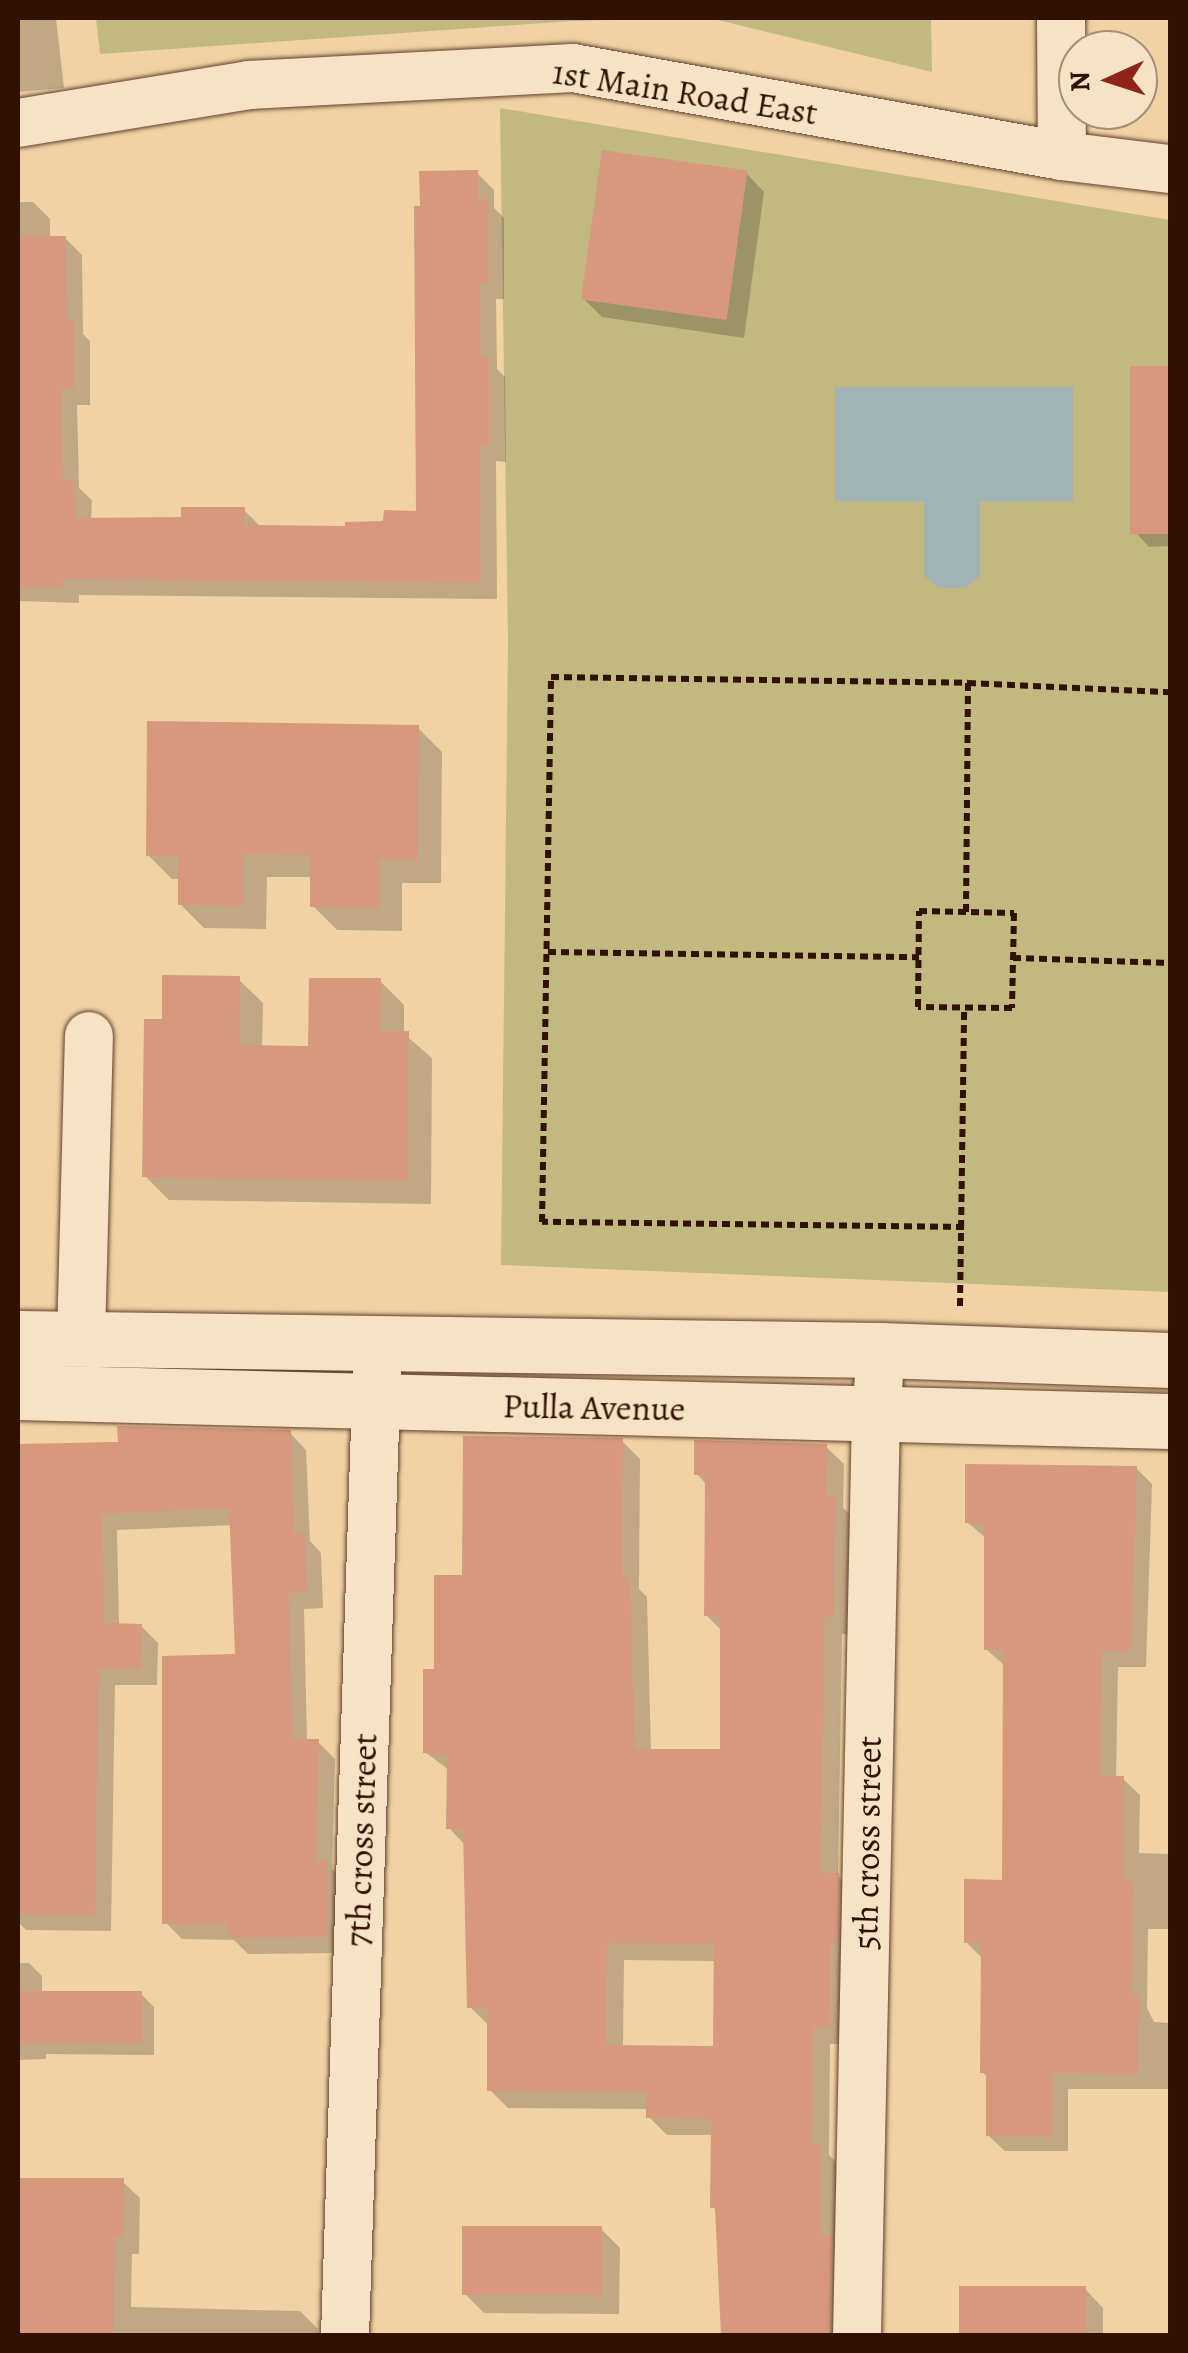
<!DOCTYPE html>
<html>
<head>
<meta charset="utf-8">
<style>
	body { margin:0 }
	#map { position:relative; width:1188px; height:2353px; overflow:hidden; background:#f1d2a5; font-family:Alegreya,serif }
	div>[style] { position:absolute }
	.green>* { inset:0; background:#c2b981 }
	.water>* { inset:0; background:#a1b4b3 }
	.shadow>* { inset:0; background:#0003 }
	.building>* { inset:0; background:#d7987d; transform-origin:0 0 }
	.path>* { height:6px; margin-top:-3px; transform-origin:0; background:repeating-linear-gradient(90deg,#311103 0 8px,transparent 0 13px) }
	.roads { filter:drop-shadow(0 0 2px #61412c) drop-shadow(0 0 2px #61412c) }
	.street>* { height:48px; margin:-24px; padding:0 24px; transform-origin:24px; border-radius:24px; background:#f6e2c4 }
	.secondary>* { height:55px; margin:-27.5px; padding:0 27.5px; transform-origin:27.5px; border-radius:27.5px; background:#f6e2c4 }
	span { translate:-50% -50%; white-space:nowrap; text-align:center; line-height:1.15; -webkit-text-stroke:10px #f6e2c4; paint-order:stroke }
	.street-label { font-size:35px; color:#311103 }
	.frame { position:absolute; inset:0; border:20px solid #311103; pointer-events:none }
	.north { position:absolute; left:1058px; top:30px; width:100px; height:100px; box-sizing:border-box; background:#f6e2c4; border:2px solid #a78e77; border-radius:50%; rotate:267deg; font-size:28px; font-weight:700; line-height:40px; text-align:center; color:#311103 }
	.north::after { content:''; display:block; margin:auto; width:35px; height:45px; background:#8f2418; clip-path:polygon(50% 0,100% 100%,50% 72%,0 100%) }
</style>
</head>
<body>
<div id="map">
	<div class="green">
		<div style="clip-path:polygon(96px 18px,694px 18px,573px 21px,100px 54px)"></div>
		<div style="clip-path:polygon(709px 18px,931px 18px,932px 72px)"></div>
		<div style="clip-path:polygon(500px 108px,1170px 220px,1170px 1292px,501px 1265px,508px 642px)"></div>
	</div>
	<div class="water">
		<div style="clip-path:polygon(835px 387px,1073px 387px,1073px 501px,980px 502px,980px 576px,965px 588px,939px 588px,924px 576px,924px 502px,835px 501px)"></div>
	</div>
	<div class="shadow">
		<div style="clip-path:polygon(18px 18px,56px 18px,64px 88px,18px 92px)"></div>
		<div style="clip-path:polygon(477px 173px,494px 190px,494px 208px,504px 218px,504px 299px,496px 299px,497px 369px,505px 377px,506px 462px,496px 461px,497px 599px,79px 595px,79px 603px,18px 601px,18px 202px,33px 202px,50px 219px,50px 238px,65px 238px,82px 255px,83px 334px,90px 341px,90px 405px,77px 405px,79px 488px,92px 500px,91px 521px,183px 520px,244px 510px,261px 527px,347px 528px,419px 513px)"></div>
		<div style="clip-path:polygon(746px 173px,764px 192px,744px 338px,602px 317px,583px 298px)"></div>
		<div style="clip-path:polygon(1170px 369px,1170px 546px,1149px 547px,1137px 534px)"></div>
		<div style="clip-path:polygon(418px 728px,442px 752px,441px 883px,402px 883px,402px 931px,337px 930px,313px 906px,313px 877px,267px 877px,266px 929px,204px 928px,180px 904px,181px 879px,172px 879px,148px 855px)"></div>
		<div style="clip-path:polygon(238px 979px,263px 1003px,262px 1048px,310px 1049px,380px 981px,404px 1005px,404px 1034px,432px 1058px,431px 1204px,169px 1200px,145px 1176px,164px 1021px)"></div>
		<div style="clip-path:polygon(290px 1433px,306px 1450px,310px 1541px,321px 1553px,323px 1608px,304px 1609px,307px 1741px,318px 1742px,335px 1759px,332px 1869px,343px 1880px,344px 1953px,248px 1954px,234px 1940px,182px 1939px,165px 1922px,238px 1657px,232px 1525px,117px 1530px,119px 1626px,141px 1626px,158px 1643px,157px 1685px,115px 1685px,111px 1931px,26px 1930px,18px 1922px,18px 1447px)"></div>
		<div style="clip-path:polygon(evenodd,622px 1441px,640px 1459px,639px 1589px,647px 1597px,651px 1751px,722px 1752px,723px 1632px,706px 1615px,707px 1485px,697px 1474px,825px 1446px,844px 1464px,843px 1508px,852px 1516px,851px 1634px,842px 1634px,838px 1876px,856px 1894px,847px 2044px,830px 2044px,829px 2155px,838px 2164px,847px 2336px,723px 2336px,718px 2212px,713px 2207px,713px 2135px,667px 2135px,649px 2117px,649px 2109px,508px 2108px,490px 2090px,488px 2025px,470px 2007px,466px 1846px,449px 1828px,449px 1770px,425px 1752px,436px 1672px,465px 1578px,622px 1441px,624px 1960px,716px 1961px,716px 2049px,623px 2048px,624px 1960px)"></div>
		<div style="clip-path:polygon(1136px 1468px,1152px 1484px,1146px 1667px,1118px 1667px,1116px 1779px,1123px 1779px,1140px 1795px,1139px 1853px,1170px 1854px,1170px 1929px,1148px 1929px,1147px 2008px,1154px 2022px,1170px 2023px,1170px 2089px,1068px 2089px,1068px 2151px,1005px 2151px,988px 2135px,988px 2078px,983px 2072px,983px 1959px,966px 1942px,1004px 1882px,1005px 1666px,986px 1649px,987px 1539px,967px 1522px)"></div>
		<div style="clip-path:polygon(18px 1963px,29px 1963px,42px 1976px,42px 1993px,141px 1994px,154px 2007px,154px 2055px,46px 2054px,46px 2059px,18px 2060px)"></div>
		<div style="clip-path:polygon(18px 2180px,122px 2181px,140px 2198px,139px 2254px,132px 2254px,131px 2307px,300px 2311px,318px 2329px,317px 2336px,18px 2336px)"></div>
		<div style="clip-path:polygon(601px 2229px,620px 2248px,619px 2314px,484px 2313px,465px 2294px)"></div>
		<div style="clip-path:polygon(1085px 2289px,1103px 2308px,1103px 2336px,962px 2336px)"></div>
	</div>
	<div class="building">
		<div style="left:602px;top:150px;width:147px;height:151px;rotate:8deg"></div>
		<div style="clip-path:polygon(478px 170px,478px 199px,488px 199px,488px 283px,480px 283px,481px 357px,489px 358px,489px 446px,480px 445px,481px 583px,62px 579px,62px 587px,18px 587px,18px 236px,66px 236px,67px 321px,74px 321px,74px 389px,61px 388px,63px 481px,75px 480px,75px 518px,181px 517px,181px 507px,245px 507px,244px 525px,345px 526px,345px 522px,383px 521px,384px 510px,416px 511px,414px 206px,420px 206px,419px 171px)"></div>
		<div style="left:1170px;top:366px;width:168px;height:40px;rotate:90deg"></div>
		<div style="clip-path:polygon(147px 721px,419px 725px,418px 860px,379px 860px,379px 908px,310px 907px,310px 855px,243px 854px,243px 906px,178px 905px,178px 856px,146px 856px)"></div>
		<div style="clip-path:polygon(162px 975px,240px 976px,239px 1045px,308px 1046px,309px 978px,381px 978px,380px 1031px,409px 1031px,408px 1181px,142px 1177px,144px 1019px,162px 1019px)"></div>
		<div style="clip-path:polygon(117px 1426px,291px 1430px,294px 1534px,305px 1533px,307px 1592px,289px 1593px,292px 1739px,319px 1739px,316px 1861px,327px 1861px,328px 1937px,229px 1938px,228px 1924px,162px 1924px,162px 1656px,235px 1654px,229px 1508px,102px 1514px,104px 1623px,142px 1624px,141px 1669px,99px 1669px,95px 1915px,18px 1914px,18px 1444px,118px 1442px)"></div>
		<div style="clip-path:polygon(evenodd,463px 1436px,623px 1438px,622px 1576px,630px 1577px,635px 1749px,720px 1749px,720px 1616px,704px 1616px,705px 1475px,694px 1475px,694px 1440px,827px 1444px,826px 1496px,835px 1496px,834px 1618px,825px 1617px,820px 1873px,839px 1873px,838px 1944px,830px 1944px,830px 2028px,813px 2027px,812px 2144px,821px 2144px,821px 2235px,832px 2235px,830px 2336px,721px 2336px,715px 2208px,710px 2208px,711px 2119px,646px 2118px,646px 2092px,487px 2091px,487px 2008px,467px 2008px,463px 1829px,446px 1829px,447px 1754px,423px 1753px,423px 1669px,434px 1669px,434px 1575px,462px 1575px,463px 1436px,607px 1943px,714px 1944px,713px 2046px,606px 2045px,607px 1943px)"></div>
		<div style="clip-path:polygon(965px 1464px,1137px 1466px,1131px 1651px,1102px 1651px,1100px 1776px,1124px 1776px,1124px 1881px,1133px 1881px,1132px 1995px,1139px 1995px,1138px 2074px,1053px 2073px,1052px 2136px,986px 2136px,986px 2073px,980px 2073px,981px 1943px,964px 1943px,964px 1879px,1002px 1880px,1003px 1651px,984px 1650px,984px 1524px,965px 1523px)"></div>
		<div style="left:18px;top:1991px;width:124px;height:52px"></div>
		<div style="clip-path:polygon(18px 2178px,124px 2178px,123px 2237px,115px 2237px,114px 2336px,18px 2336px)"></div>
		<div style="left:462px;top:2226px;width:140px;height:69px"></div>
		<div style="left:959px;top:2286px;width:127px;height:50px"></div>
	</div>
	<div class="path">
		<div style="left:919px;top:911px;width:95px;rotate:1.2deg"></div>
		<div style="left:1014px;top:913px;width:95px;rotate:91.2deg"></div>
		<div style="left:1012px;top:1008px;width:94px;rotate:-179.4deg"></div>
		<div style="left:918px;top:1007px;width:96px;rotate:-89.4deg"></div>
		<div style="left:966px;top:912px;width:229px;rotate:-89.5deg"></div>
		<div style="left:548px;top:952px;width:371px;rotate:0.8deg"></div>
		<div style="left:1013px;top:958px;width:157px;rotate:1.8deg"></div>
		<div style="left:964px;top:1227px;width:422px;rotate:-179.3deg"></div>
		<div style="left:542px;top:1222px;width:545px;rotate:-89.05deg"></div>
		<div style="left:551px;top:677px;width:417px;rotate:0.8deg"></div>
		<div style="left:968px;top:683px;width:202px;rotate:2.6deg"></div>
		<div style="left:960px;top:1306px;width:299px;rotate:-89.2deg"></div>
	</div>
	<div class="roads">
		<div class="street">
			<div style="left:1061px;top:18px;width:138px;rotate:89.6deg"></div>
			<div style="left:18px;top:123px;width:234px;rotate:-9.3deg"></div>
			<div style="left:249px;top:85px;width:324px;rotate:-3deg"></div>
			<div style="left:573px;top:68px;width:497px;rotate:10.2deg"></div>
			<div style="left:1062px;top:156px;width:109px;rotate:6.9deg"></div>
			<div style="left:81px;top:1339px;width:303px;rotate:-88.5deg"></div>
			<div style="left:345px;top:2336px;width:973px;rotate:-88.11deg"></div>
			<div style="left:857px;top:2336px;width:922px;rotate:-88.82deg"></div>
			<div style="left:876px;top:1414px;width:64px;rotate:-85.5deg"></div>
		</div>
		<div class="secondary">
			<div style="left:18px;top:1338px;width:863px;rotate:0.8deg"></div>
			<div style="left:881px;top:1350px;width:289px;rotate:2deg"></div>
			<div style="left:18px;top:1392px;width:1152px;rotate:1.44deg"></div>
		</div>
	</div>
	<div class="street-label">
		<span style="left:685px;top:92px;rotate:9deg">1st Main Road East</span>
		<span style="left:594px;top:1407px;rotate:1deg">Pulla Avenue</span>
		<span style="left:361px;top:1840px;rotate:-88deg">7th cross street</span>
		<span style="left:867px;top:1843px;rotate:-89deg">5th cross street</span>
	</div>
	<div class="frame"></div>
	<div class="north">N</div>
</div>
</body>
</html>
